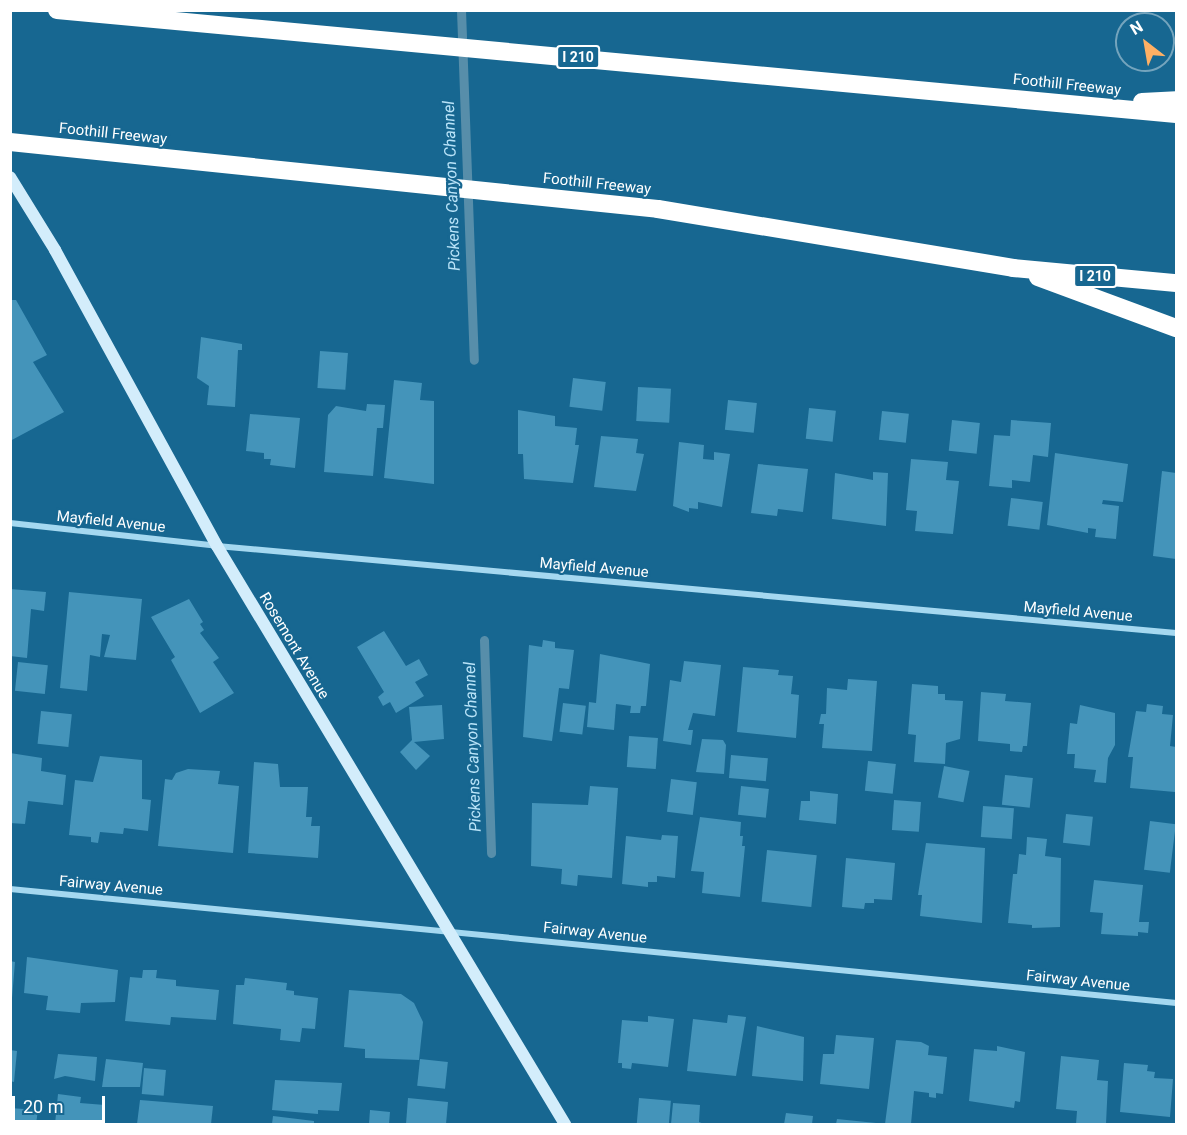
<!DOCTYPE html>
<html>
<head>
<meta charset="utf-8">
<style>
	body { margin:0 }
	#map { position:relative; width:1187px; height:1135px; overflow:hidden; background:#176791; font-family:Roboto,sans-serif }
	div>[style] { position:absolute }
	.stream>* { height:9px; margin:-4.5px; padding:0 4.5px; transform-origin:4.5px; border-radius:4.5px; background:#578eaa }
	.building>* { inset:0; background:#4494ba; transform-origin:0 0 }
	.street>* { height:6px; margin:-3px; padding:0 3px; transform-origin:3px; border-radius:3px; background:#a5d8f0 }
	.secondary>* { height:12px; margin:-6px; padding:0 6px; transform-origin:6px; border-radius:6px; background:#d3edfb }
	.highway>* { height:18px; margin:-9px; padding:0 9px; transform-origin:9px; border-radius:9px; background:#fff }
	span { translate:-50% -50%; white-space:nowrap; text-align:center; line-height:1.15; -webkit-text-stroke:4.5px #176791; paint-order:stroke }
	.shield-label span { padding:2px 4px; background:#176791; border:2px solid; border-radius:4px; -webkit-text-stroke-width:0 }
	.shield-label { font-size:14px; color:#fff; font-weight:700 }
	.street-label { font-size:15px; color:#fff }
	.water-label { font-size:16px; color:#b9e3f8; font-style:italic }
	.frame { position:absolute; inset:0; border:12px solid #fff; pointer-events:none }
	.north { position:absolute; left:1115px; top:12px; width:60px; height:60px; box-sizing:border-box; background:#176791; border:2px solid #74a4bd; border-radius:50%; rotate:329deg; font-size:16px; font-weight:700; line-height:24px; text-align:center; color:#fff }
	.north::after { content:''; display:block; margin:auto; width:21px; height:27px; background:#ffb064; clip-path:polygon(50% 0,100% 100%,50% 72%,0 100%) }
	.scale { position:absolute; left:12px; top:1096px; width:93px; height:27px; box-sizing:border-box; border:3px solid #fff; border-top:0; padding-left:8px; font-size:18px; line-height:21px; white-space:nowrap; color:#fff; -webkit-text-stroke:4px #176791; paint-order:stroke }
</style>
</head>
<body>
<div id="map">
	<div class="stream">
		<div style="left:461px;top:10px;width:350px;rotate:87.9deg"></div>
		<div style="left:484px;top:640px;width:213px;rotate:88.1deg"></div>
	</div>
	<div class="building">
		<div style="clip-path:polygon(10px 300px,16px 300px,47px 355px,33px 362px,64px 412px,10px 441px)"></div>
		<div style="clip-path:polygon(201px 337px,242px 344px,242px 350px,238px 350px,235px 407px,207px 405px,209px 386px,197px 378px)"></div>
		<div style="left:320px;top:351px;width:28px;height:37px;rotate:4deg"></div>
		<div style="left:573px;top:378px;width:33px;height:29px;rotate:7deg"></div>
		<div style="clip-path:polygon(394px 380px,422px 383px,420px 400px,434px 401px,434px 484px,384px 478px)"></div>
		<div style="left:638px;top:387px;width:33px;height:34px;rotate:3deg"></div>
		<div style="left:728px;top:400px;width:29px;height:30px;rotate:6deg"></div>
		<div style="clip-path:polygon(367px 404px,385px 405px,383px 428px,377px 428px,373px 476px,324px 472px,328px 415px,336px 406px,366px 411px)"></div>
		<div style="left:809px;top:408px;width:27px;height:31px;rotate:6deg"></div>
		<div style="clip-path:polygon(518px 410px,555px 416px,555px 426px,577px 428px,575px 445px,579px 445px,573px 483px,524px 479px,523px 454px,518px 454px)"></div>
		<div style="left:882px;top:411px;width:27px;height:29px;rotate:6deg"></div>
		<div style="clip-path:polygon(250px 414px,300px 418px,295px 468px,270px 465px,271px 459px,264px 459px,264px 453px,246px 451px)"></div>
		<div style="left:952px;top:420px;width:28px;height:31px;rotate:6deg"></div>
		<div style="clip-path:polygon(1011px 420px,1051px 423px,1048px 457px,1033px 455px,1030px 482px,1012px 480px,1012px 488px,989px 486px,994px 435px,1010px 436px)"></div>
		<div style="clip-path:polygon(601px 436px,638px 439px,636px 453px,644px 454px,636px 491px,594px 487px)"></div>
		<div style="clip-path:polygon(679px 442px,704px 445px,703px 459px,714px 460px,714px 452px,730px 454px,722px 507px,698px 502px,698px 509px,689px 508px,689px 512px,673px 506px)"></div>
		<div style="clip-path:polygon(1055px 453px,1128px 464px,1123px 502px,1103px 500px,1102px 504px,1119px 506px,1116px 539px,1095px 537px,1096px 529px,1088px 528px,1088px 533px,1047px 525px)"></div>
		<div style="clip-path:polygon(911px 459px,948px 462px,946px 480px,959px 481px,953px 534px,915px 531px,917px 511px,906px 510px)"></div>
		<div style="clip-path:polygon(758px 464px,808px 469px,803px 512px,778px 509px,777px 516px,751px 513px)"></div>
		<div style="clip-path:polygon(1162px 471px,1176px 473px,1176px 559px,1153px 556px)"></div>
		<div style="clip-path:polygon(873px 472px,888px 473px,886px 526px,832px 519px,835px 473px,873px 480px)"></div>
		<div style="left:1011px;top:498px;width:32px;height:28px;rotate:7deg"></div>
		<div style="clip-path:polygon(10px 589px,46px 592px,44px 611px,31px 609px,27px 658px,10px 656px)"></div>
		<div style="clip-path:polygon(69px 592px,142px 599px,136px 660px,104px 657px,110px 635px,102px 634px,100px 657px,90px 655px,87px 691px,60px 688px)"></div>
		<div style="clip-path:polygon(189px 599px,203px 622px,200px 624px,204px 630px,200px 633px,219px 658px,213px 662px,234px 693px,200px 713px,171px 660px,175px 657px,151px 617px)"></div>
		<div style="clip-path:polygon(384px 631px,406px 666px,419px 659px,428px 675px,415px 682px,424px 696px,396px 713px,390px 702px,383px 706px,378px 697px,384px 692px,357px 647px)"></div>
		<div style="clip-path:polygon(543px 640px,555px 642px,555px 648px,574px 650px,569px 689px,559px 688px,552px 741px,523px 737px,529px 645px,542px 647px)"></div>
		<div style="clip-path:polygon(600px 654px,650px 664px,646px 706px,641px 706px,640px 713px,630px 713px,631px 706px,616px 704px,614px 730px,587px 727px,589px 702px,596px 703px)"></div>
		<div style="clip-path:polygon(684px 661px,721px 665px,715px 716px,693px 713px,688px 730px,693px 730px,691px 745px,663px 741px,670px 680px,681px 682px)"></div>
		<div style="left:18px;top:662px;width:30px;height:29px;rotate:6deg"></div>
		<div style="clip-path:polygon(743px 667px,779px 670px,778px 675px,793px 676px,791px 694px,799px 695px,796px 738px,737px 732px)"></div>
		<div style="clip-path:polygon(848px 679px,877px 681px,872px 751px,822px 748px,824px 724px,819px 724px,821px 714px,826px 714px,827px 688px,847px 690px)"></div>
		<div style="clip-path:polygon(912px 684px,938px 686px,938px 694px,945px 694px,945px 700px,963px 701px,960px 739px,946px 743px,945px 764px,914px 762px,916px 735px,908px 734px)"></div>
		<div style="clip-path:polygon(981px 692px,1006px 694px,1005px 701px,1031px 703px,1027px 746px,1023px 746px,1022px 752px,1010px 751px,1010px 744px,978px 741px)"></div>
		<div style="left:563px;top:703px;width:23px;height:29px;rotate:7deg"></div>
		<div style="clip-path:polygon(1147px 704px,1163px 706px,1162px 714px,1173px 715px,1170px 746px,1176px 747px,1175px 792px,1130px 788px,1133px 757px,1128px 757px,1136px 711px,1146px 712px)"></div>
		<div style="clip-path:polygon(442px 705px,444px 739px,414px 742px,430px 756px,416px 770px,400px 752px,412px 740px,409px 707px)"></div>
		<div style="clip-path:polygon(1080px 705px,1115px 713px,1115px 745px,1108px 758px,1106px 783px,1094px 782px,1096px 770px,1074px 768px,1075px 754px,1067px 754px,1070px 723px,1077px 724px)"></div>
		<div style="left:41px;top:711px;width:31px;height:33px;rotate:6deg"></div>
		<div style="left:629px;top:736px;width:29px;height:31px;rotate:4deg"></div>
		<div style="clip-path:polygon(702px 739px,723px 740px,726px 745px,724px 774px,696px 772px)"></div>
		<div style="clip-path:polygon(10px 753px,42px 758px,41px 771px,66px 775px,63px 805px,28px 801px,25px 824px,10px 823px)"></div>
		<div style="left:731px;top:755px;width:37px;height:23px;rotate:5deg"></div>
		<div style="clip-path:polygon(100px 756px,142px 760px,142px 799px,151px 800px,148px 831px,124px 828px,123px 834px,100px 832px,98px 843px,91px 842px,91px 837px,69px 835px,75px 780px,93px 782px)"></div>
		<div style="left:868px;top:761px;width:28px;height:30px;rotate:6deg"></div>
		<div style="clip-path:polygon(254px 762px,278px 764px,280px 787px,308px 787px,306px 817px,312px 817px,311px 826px,320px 826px,318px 858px,248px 853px)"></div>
		<div style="left:944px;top:766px;width:26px;height:32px;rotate:11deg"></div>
		<div style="clip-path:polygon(188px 769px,220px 771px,218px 784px,239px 786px,233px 853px,158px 846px,165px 779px,172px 780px,176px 773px)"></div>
		<div style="left:1005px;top:775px;width:28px;height:30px;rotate:6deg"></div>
		<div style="left:671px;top:779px;width:26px;height:33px;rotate:7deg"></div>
		<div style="clip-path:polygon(590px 786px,618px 788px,612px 878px,578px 875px,577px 886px,561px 884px,562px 869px,531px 866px,532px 803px,588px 805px)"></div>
		<div style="left:741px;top:786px;width:28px;height:29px;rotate:6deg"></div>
		<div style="clip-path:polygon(810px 791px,838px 794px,836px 824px,799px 820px,801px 801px,810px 801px)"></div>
		<div style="left:894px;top:800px;width:27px;height:30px;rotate:4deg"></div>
		<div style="left:983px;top:806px;width:31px;height:31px;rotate:4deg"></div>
		<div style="left:1066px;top:814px;width:27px;height:29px;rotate:6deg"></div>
		<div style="clip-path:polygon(700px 817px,741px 822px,740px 836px,743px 836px,742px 846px,745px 846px,740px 897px,702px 893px,704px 872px,691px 871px)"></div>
		<div style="left:1150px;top:821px;width:26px;height:49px;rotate:7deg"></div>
		<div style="clip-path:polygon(662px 835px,678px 836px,675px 878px,657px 876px,657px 882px,648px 882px,648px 887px,622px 884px,626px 836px,661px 840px)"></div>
		<div style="clip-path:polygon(1027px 837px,1047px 839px,1045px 856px,1061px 858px,1060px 927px,1032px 928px,1032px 925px,1008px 923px,1013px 874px,1017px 874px,1019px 854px,1026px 855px)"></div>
		<div style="clip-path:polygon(926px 843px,985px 848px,982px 923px,920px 916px,922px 895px,918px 895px)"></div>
		<div style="left:767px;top:850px;width:50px;height:52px;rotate:6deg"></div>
		<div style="clip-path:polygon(846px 858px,895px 863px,892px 900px,874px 899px,874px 903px,865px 903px,864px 909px,842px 907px)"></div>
		<div style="clip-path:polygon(1094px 880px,1143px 885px,1139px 922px,1149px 922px,1148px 933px,1138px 932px,1138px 936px,1101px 934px,1103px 913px,1090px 912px)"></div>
		<div style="clip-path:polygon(27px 957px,118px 970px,115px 1002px,81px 1003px,80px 1013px,46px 1010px,48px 996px,24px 993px)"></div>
		<div style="clip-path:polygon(10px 961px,15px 962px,12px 998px,10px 998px)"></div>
		<div style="clip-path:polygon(143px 970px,157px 970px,156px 978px,176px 980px,176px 986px,219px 990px,216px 1020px,171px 1017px,170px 1025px,125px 1021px,130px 977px,142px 978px)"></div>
		<div style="clip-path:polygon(245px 978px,287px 983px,286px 990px,294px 991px,294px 995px,318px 998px,315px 1029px,302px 1028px,300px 1042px,280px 1040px,281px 1029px,233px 1024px,236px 985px,244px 985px)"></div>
		<div style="clip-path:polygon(349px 990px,401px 994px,414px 1003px,423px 1022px,419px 1060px,365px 1058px,365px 1049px,344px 1047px)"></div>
		<div style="clip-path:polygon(728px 1015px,746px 1017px,736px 1076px,687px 1071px,693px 1019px,727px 1023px)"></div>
		<div style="clip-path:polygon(648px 1016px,674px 1019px,668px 1067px,632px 1063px,631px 1069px,622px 1068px,622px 1063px,618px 1063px,622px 1020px,648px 1022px)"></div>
		<div style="clip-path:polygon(757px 1026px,804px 1037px,803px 1081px,752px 1076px)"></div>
		<div style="clip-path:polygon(836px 1035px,874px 1038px,869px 1089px,820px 1084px,823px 1054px,834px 1054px)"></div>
		<div style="clip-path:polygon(896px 1040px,921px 1042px,929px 1046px,928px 1055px,947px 1057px,943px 1094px,936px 1093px,936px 1098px,929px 1097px,929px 1093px,914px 1091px,911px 1124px,885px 1124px)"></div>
		<div style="clip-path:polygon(997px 1046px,1025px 1052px,1020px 1102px,1015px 1101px,1014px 1108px,969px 1101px,974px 1049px,997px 1051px)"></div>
		<div style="clip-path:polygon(10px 1050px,17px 1051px,14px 1082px,10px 1081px)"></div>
		<div style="clip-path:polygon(58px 1054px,97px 1057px,95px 1081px,65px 1076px,54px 1079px)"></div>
		<div style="clip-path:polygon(1061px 1056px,1099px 1060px,1097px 1080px,1108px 1081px,1106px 1124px,1076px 1124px,1077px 1111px,1056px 1109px)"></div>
		<div style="clip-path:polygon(106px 1059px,143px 1063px,140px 1087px,102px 1087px)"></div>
		<div style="left:420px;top:1059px;width:28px;height:27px;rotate:6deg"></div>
		<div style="clip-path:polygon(1124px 1063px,1148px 1065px,1147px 1071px,1155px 1072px,1154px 1078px,1173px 1079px,1170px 1117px,1120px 1112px)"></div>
		<div style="left:144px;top:1068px;width:22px;height:26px;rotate:5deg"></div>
		<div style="clip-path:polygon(275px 1080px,342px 1083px,339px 1111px,318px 1110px,318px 1114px,272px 1110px)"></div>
		<div style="clip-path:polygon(58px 1094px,81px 1097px,80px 1103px,105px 1105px,103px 1122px,55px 1124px)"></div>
		<div style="clip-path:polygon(408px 1098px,448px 1102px,446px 1124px,406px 1124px)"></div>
		<div style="left:639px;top:1098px;width:32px;height:26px;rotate:5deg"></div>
		<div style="clip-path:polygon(140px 1100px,213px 1106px,211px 1124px,137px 1124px)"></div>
		<div style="clip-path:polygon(673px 1103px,700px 1105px,699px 1122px,704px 1124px,671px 1124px)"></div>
		<div style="clip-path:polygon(10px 1108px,38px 1110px,36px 1124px,10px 1124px)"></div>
		<div style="clip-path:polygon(370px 1110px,390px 1112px,389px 1124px,369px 1124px)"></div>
		<div style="clip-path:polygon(786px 1113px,813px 1116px,812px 1124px,784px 1124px)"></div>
		<div style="clip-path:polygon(273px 1116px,314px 1121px,314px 1124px,272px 1124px)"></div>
		<div style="clip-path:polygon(837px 1119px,876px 1123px,876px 1124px,836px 1124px)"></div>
	</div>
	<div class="street">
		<div style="left:10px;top:523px;width:208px;rotate:6.3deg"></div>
		<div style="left:217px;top:546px;width:963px;rotate:5.18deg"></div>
		<div style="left:10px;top:889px;width:1172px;rotate:5.58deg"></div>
	</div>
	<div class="secondary">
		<div style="left:10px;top:177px;width:86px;rotate:58.3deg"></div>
		<div style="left:55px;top:250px;width:337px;rotate:61.3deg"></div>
		<div style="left:217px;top:546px;width:675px;rotate:58.95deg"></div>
	</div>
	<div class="highway">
		<div style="left:57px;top:10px;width:1124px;rotate:5.31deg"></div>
		<div style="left:1142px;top:102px;width:34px;rotate:-3deg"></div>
		<div style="left:10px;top:142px;width:651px;rotate:5.9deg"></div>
		<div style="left:658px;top:209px;width:360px;rotate:9.4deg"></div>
		<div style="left:1013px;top:268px;width:164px;rotate:5.3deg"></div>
		<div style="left:1038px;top:277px;width:147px;rotate:20.3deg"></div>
	</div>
	<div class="shield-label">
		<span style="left:578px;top:57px">I 210</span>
		<span style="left:1095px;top:276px">I 210</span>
	</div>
	<div class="street-label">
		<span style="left:1067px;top:85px;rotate:6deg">Foothill Freeway</span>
		<span style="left:113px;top:134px;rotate:6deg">Foothill Freeway</span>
		<span style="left:597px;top:184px;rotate:6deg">Foothill Freeway</span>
		<span style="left:111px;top:522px;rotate:6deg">Mayfield Avenue</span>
		<span style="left:594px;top:568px;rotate:5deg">Mayfield Avenue</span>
		<span style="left:1078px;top:612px;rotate:5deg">Mayfield Avenue</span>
		<span style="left:294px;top:646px;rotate:59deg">Rosemont Avenue</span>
		<span style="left:111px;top:886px;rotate:5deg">Fairway Avenue</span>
		<span style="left:595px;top:933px;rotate:6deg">Fairway Avenue</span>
		<span style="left:1078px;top:981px;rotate:6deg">Fairway Avenue</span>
	</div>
	<div class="water-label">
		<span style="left:452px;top:186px;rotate:-92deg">Pickens Canyon Channel</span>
		<span style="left:473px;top:747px;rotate:-92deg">Pickens Canyon Channel</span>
	</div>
	<div class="frame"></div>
	<div class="north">N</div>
	<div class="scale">20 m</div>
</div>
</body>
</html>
